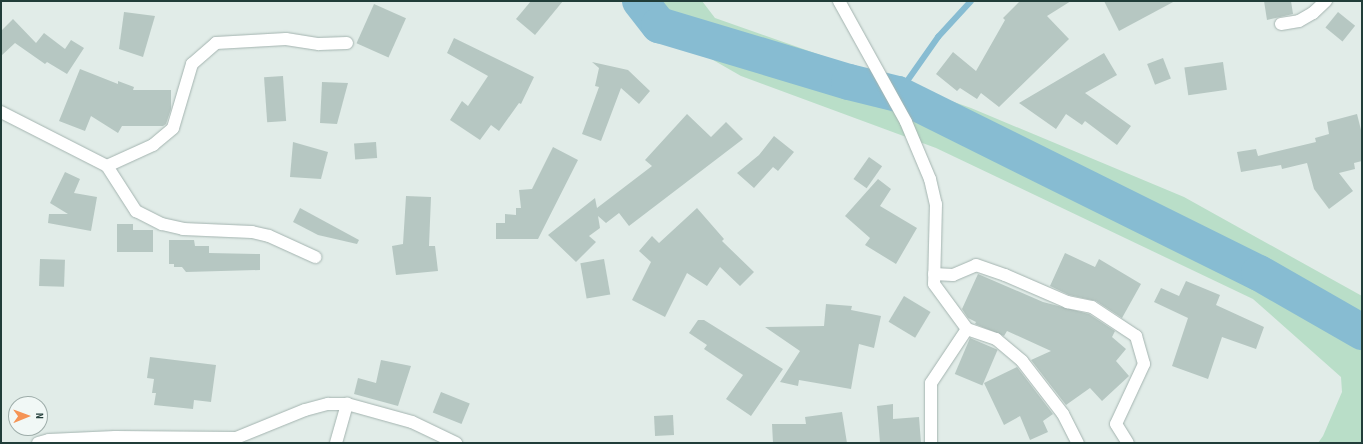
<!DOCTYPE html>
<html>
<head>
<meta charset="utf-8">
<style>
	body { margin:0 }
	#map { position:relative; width:1363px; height:444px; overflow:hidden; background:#e1ece8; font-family:"Sofia Sans Condensed",sans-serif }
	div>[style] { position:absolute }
	.green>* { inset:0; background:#b9dec8 }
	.stream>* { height:6px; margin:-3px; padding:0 3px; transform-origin:3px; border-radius:3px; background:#87bcd2 }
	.river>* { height:36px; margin:-18px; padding:0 18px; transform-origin:18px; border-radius:18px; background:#87bcd2 }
	.building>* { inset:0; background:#b6c7c2; transform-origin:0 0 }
	.roads { filter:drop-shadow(0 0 1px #a4b4b0) drop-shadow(0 0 1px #a4b4b0) }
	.street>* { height:12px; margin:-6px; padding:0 6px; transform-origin:6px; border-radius:6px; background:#fff }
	span { translate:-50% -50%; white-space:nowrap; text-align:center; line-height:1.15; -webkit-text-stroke:3px #f1f8f6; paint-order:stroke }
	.frame { position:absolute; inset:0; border:2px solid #213d39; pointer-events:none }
	.north { position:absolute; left:8px; top:396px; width:40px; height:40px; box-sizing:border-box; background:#f1f8f6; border:1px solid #9eadaa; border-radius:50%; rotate:89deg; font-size:11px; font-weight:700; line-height:16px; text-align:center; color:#213d39 }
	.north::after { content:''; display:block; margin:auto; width:14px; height:18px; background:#f59456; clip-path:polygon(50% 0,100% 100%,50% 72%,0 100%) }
</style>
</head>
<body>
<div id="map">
	<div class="green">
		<div style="clip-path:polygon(622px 1px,702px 1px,715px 18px,971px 108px,1184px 197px,1362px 296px,1362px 443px,1318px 443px,1323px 436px,1342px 392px,1341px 377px,1253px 299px,936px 148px,741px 76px,631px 13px)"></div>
	</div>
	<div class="stream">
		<div style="left:898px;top:94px;width:70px;rotate:-54.9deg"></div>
		<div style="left:938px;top:37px;width:49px;rotate:-47.5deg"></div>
	</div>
	<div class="river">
		<div style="left:640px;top:1px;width:31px;rotate:52deg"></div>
		<div style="left:659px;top:25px;width:198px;rotate:16.7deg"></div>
		<div style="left:849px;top:82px;width:50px;rotate:13.8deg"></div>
		<div style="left:898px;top:94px;width:403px;rotate:26.4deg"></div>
		<div style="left:1259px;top:273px;width:119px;rotate:29.8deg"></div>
	</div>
	<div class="building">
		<div style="clip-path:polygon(531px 1px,563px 1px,535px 35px,516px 19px)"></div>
		<div style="clip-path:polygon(1020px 1px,1071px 1px,1047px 16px,1069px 39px,999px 107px,981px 93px,977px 99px,960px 88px,957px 91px,936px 74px,953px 52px,976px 71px,1005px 20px,1003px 18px)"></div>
		<div style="clip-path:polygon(1104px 1px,1175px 1px,1119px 31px)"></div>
		<div style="clip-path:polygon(1264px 1px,1291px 1px,1293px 14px,1267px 20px)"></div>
		<div style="left:374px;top:4px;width:35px;height:43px;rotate:24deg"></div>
		<div style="clip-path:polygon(124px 12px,155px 16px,143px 57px,119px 49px)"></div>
		<div style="left:1338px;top:12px;width:22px;height:20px;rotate:39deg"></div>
		<div style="clip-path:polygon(13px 19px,36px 43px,44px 33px,65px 49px,71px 40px,84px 48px,67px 74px,47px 62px,45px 64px,15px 43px,1px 56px,1px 31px)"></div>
		<div style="clip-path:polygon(454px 38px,534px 77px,521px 104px,519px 103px,499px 131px,491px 125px,480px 140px,450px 120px,462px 101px,468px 106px,488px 76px,447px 53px)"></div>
		<div style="clip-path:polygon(1104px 53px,1117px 75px,1085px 93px,1131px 126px,1117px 145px,1085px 121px,1082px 125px,1066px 114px,1056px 129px,1019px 103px)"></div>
		<div style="left:1163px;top:58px;width:22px;height:17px;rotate:69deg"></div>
		<div style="clip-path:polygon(592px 62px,628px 70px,650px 91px,639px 104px,621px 88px,601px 141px,582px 134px,599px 87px,595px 86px,599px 68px)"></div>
		<div style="left:1223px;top:62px;width:28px;height:39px;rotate:82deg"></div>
		<div style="clip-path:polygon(80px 69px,118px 84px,118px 81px,134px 87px,133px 90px,171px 90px,171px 109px,166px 124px,163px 126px,122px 126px,118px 133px,91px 116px,85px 131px,59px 121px)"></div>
		<div style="left:283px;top:76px;width:45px;height:19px;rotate:86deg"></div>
		<div style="clip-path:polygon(322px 82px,348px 83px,337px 124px,320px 123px)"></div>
		<div style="clip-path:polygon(687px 114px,711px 137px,726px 122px,743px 139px,629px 226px,619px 213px,606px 223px,598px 216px,600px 228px,589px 236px,596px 242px,576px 262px,548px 235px,595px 198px,597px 208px,652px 166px,645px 160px)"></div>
		<div style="clip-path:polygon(1357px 114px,1362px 134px,1362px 161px,1354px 163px,1355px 169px,1339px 173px,1353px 191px,1329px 209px,1314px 189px,1307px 163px,1282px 169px,1281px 165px,1241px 172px,1237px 152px,1256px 149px,1258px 156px,1316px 142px,1315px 138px,1329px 134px,1327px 122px)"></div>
		<div style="clip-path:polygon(774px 136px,794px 152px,778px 171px,773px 167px,754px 188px,737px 173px,759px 155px)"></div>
		<div style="clip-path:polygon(293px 142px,328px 152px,321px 179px,290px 177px)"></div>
		<div style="left:376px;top:142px;width:16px;height:22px;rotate:86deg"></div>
		<div style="clip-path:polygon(553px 147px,578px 160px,538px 239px,496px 239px,496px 223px,505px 223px,505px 214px,516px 215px,516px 208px,521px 208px,519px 190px,532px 189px)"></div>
		<div style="left:869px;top:157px;width:16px;height:27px;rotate:35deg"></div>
		<div style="clip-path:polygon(65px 172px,80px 179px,74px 193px,97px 197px,91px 231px,48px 223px,49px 214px,68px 214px,50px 203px)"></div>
		<div style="clip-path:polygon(878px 179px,891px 189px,880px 206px,917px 228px,896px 264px,865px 245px,870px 238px,845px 216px)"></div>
		<div style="clip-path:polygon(406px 196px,431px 197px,429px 246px,435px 246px,438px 271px,396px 275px,392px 246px,403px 244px)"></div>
		<div style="clip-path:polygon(300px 208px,359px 240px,357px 244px,318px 235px,293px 222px)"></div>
		<div style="clip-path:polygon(697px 208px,724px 239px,722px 241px,754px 272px,740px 286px,720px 267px,707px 286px,687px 273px,665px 317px,632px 300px,651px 262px,639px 251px,652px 236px,659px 243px)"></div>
		<div style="clip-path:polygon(117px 224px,133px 224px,133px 230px,153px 230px,153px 252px,117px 252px)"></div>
		<div style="clip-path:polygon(169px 240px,194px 240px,195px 246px,209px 246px,209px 253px,260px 254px,260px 270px,186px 272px,182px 267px,174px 267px,174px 264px,169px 264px)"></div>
		<div style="clip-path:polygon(1065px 253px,1095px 267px,1099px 259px,1141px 284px,1122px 318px,1096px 301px,1069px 295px,1050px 286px)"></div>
		<div style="left:40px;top:259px;width:25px;height:27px;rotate:2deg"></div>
		<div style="left:604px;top:259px;width:36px;height:24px;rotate:80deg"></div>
		<div style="clip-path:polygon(978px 274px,1043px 302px,1089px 314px,1115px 331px,1112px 337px,1126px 349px,1116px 361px,1129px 376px,1102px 401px,1090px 388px,1066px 405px,1031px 360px,1051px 351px,1007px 331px,1004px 336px,975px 324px,976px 322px,968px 318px,962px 309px)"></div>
		<div style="clip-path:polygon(1186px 281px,1220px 295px,1216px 305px,1264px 327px,1256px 349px,1222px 337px,1208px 379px,1172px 366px,1188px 318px,1154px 302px,1161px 288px,1179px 296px)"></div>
		<div style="left:904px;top:296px;width:31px;height:30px;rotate:31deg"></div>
		<div style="clip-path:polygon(826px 304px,852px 306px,851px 310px,881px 316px,874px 348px,859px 344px,851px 389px,799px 380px,798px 386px,780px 382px,800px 351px,765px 327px,824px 326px)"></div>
		<div style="clip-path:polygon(698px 320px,704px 320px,783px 369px,751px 416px,726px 399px,743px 375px,704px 349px,707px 345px,689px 333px)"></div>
		<div style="left:970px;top:338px;width:30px;height:39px;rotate:23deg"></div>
		<div style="clip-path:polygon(150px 357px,216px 365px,211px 402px,194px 400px,193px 409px,154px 405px,156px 393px,152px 393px,154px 379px,147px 378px)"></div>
		<div style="clip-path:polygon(381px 360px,411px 366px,398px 406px,354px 394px,358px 378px,376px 383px)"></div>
		<div style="clip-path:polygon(1017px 367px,1053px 414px,1043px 421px,1048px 432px,1030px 440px,1020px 416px,1004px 425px,984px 383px)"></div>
		<div style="left:441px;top:392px;width:31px;height:22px;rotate:22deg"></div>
		<div style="clip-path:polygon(893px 404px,893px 419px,919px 417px,921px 443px,880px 443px,877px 406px)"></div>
		<div style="clip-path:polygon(842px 412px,847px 443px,773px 443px,772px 424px,806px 424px,805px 417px)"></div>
		<div style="left:673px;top:415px;width:20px;height:19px;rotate:87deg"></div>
	</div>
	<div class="roads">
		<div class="street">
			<div style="left:839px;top:1px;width:138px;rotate:61deg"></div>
			<div style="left:906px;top:122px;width:62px;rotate:67.2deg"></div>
			<div style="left:930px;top:179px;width:26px;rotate:77deg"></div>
			<div style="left:936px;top:204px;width:80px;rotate:91.4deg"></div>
			<div style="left:934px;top:284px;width:56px;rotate:53.7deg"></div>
			<div style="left:967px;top:329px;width:65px;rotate:123.7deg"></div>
			<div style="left:931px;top:383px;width:60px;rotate:90deg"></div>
			<div style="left:1281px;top:24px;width:18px;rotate:-9deg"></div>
			<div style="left:1299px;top:21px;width:16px;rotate:-30deg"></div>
			<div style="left:1313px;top:13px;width:18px;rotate:-43deg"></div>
			<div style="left:1px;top:112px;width:119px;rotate:27deg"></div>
			<div style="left:107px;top:166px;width:54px;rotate:57.2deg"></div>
			<div style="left:136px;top:211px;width:29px;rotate:27deg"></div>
			<div style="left:162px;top:224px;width:22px;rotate:13deg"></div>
			<div style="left:183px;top:229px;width:69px;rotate:2.5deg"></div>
			<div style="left:252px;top:232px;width:17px;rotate:13deg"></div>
			<div style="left:269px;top:236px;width:51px;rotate:24.5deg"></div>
			<div style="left:107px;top:166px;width:51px;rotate:-24.5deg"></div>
			<div style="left:153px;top:145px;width:26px;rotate:-40deg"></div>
			<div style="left:173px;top:128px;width:67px;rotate:-73.5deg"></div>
			<div style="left:192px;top:64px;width:32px;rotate:-41deg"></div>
			<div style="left:216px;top:43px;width:70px;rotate:-3.3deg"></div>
			<div style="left:286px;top:39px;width:33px;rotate:9deg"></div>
			<div style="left:319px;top:44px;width:28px;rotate:-2deg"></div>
			<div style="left:934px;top:274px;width:19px;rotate:3deg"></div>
			<div style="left:953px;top:275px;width:25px;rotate:-23deg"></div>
			<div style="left:976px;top:265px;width:31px;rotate:19deg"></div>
			<div style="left:1005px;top:275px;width:68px;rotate:23.5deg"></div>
			<div style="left:1067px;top:302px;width:25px;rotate:11deg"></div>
			<div style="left:1092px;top:307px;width:53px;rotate:33.4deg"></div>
			<div style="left:1136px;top:336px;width:29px;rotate:74deg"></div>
			<div style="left:1144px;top:364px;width:66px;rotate:115deg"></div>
			<div style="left:1116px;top:424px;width:22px;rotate:58deg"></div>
			<div style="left:967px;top:329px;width:31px;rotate:19deg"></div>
			<div style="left:996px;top:339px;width:34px;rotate:40deg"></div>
			<div style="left:1022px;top:361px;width:67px;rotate:52.3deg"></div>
			<div style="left:1063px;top:414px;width:33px;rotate:63deg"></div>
			<div style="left:38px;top:443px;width:11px;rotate:-15deg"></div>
			<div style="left:49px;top:440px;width:66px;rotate:-2.6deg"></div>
			<div style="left:115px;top:437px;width:121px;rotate:0.5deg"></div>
			<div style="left:236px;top:438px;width:74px;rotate:-22.1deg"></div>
			<div style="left:305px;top:410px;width:24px;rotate:-15deg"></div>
			<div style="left:328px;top:404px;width:19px"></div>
			<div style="left:347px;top:404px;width:67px;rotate:15.5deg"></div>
			<div style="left:412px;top:422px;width:49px;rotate:25.5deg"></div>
			<div style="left:336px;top:443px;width:41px;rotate:-74.2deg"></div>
		</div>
	</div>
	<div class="frame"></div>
	<div class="north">N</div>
</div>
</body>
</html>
